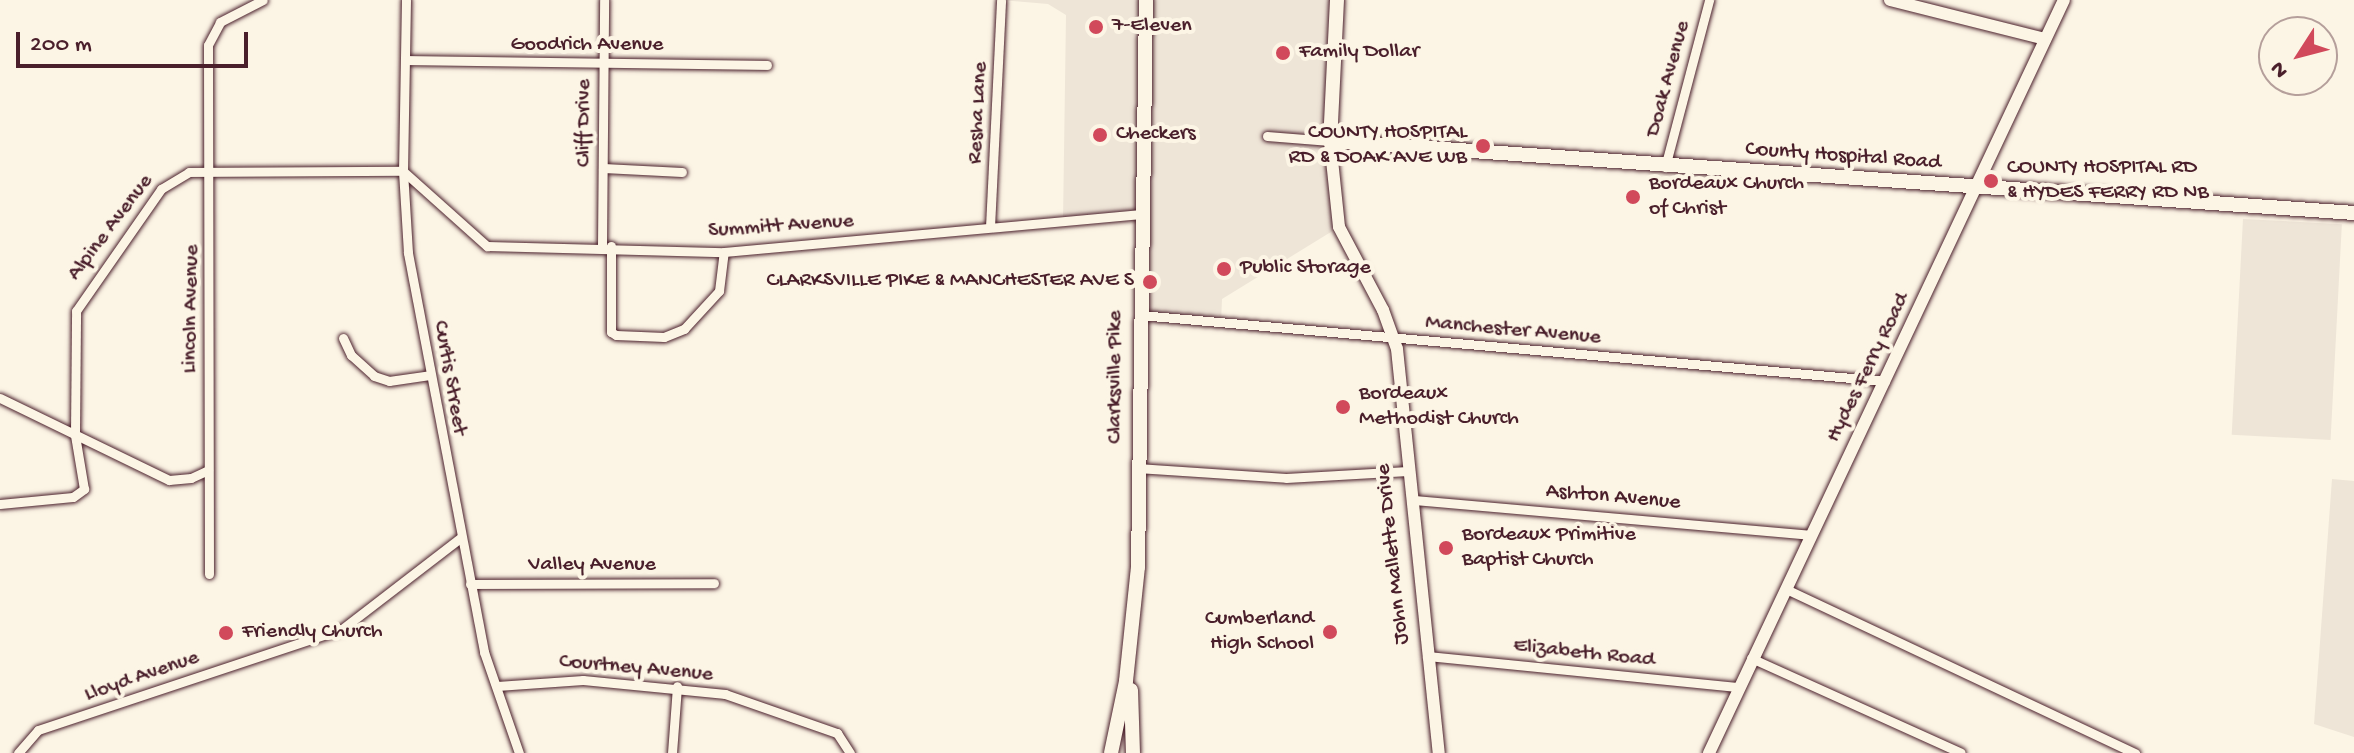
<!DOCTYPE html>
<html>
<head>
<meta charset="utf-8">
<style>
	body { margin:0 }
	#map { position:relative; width:2354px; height:753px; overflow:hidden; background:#fcf5e5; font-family:"Gochi Hand",sans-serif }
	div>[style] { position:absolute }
	.built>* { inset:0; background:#eee5d7; transform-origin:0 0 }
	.roads { filter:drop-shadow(0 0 2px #4a1f2b) drop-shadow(0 0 2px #4a1f2b) }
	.minor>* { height:9px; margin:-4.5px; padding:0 4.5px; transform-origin:4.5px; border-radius:4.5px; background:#fcf5e5 }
	.tertiary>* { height:12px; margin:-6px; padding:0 6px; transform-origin:6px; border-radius:6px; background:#fcf5e5 }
	.secondary>* { height:14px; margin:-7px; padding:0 7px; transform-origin:7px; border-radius:7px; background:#fcf5e5 }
	.primary>* { height:14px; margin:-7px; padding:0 7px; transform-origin:7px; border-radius:7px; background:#fcf5e5 }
	.dots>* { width:22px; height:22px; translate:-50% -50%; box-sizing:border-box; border:4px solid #fcf5e5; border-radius:50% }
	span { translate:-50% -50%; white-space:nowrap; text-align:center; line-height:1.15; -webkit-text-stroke:8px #fcf5e5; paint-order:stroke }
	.poi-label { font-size:22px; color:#4a1f2b }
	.left { translate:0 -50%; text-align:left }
	.right { translate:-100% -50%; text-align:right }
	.street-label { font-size:22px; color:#4a1f2b }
	.north { position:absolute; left:2258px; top:16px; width:80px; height:80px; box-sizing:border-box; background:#fcf5e5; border:2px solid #b59f9b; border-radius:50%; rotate:234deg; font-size:22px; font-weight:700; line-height:32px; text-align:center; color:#4a1f2b }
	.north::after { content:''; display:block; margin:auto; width:28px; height:36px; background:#d1495b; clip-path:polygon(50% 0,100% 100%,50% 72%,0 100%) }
	.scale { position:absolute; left:16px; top:32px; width:232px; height:36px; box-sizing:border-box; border:4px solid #4a1f2b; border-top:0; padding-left:10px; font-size:24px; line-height:28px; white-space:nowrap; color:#4a1f2b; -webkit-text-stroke:6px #fcf5e5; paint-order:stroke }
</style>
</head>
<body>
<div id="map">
	<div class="built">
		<div style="clip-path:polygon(1001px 0,1337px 0,1339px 227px,1222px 299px,1221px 323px,1138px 315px,1141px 214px,1063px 221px,1066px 15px,1048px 4px)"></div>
		<div style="left:2243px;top:219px;width:99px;height:216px;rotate:3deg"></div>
		<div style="clip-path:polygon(2332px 479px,2354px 481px,2354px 737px,2314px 724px)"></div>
	</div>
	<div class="roads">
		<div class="minor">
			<div style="left:406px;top:0;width:171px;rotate:91deg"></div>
			<div style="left:403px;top:171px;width:82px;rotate:86.5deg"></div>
			<div style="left:408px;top:253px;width:406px;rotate:79.2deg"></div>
			<div style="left:484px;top:652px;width:107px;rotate:70.9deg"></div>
			<div style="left:407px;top:60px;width:360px;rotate:0.8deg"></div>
			<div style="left:1267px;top:136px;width:63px;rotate:4.5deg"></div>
			<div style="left:1665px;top:167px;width:173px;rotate:-75.2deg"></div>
			<div style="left:603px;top:168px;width:79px;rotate:2.9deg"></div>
			<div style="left:990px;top:227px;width:227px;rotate:-87.2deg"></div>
			<div style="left:602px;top:246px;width:246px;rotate:-89.5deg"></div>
			<div style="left:611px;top:246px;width:86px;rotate:90deg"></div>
			<div style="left:611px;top:332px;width:6px;rotate:31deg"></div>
			<div style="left:616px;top:335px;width:48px;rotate:2.4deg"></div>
			<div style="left:664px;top:337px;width:22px;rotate:-22deg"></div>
			<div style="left:684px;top:329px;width:52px;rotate:-47.4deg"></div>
			<div style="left:719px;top:291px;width:39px;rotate:-83deg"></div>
			<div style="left:1140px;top:315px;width:748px;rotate:5.06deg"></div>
			<div style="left:343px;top:338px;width:19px;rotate:65deg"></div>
			<div style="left:351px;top:355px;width:31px;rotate:42deg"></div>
			<div style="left:374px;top:376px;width:16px;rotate:18deg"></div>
			<div style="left:389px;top:381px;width:41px;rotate:-8.3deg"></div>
			<div style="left:0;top:398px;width:188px;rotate:25.9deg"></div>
			<div style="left:169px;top:480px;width:22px;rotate:-5deg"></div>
			<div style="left:191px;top:478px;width:19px;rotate:-25deg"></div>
			<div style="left:1137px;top:468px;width:149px;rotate:3.8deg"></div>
			<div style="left:1286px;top:478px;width:122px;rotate:-3.3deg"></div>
			<div style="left:1413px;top:500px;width:399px;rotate:5deg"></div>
			<div style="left:0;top:504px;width:73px;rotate:-5.5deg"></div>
			<div style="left:73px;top:497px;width:14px;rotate:-36deg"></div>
			<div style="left:84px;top:489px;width:55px;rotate:-99.5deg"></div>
			<div style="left:75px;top:435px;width:124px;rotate:-89.5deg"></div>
			<div style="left:76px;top:311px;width:149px;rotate:-55.1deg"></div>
			<div style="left:161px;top:189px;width:33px;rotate:-31deg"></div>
			<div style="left:189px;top:172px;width:214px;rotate:-0.3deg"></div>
			<div style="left:403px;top:171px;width:113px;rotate:41.8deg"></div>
			<div style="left:487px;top:246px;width:237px;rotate:1.5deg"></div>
			<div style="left:724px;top:252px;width:419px;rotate:-5.2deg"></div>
			<div style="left:209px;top:574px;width:529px;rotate:-90.11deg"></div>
			<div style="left:208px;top:45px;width:26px;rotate:-62deg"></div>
			<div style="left:220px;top:22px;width:48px;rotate:-27.1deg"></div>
			<div style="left:470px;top:584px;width:244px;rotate:-0.2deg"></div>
			<div style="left:1786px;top:589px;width:386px;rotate:25.2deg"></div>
			<div style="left:1427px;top:656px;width:312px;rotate:5.7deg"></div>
			<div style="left:1751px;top:658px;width:230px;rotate:24.3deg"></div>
			<div style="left:497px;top:686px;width:86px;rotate:-4deg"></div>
			<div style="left:583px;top:680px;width:143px;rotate:5.6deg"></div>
			<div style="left:725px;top:694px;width:119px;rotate:19.2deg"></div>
			<div style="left:837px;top:733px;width:24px;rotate:57deg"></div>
			<div style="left:18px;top:753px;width:30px;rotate:-49deg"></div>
			<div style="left:38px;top:730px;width:320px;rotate:-18.4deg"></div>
			<div style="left:342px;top:629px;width:149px;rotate:-37.6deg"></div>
			<div style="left:672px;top:753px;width:67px;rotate:-85.7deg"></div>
		</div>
		<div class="tertiary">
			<div style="left:1890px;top:0;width:160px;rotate:14.1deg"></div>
			<div style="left:1330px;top:141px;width:86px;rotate:84deg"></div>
			<div style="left:1339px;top:227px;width:94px;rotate:62.1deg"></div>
			<div style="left:1383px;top:310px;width:41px;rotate:70.3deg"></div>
			<div style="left:1397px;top:349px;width:406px;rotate:84.1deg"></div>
			<div style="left:1709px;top:753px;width:832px;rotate:-64.76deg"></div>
		</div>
		<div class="secondary">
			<div style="left:1337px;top:0;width:141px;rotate:92.8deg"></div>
			<div style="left:1330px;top:141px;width:1027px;rotate:4.02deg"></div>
		</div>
		<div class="primary">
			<div style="left:1131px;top:690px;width:63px;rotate:88.2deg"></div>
			<div style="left:1111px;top:753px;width:74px;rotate:-78.2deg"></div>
			<div style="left:1126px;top:681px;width:115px;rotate:-84deg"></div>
			<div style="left:1138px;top:567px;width:567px;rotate:-89.19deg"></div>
		</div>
	</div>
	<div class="dots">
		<div style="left:1096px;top:27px;background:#d1495b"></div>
		<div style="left:1283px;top:53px;background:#d1495b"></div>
		<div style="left:1100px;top:135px;background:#d1495b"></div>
		<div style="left:1483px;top:146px;background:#d1495b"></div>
		<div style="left:1991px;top:181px;background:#d1495b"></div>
		<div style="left:1633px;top:197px;background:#d1495b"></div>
		<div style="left:1224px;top:269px;background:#d1495b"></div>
		<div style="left:1150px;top:282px;background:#d1495b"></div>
		<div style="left:1343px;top:407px;background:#d1495b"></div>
		<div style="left:1446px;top:548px;background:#d1495b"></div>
		<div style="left:1330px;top:632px;background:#d1495b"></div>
		<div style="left:226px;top:633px;background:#d1495b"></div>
	</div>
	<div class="poi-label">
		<span class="left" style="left:1112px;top:27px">7-Eleven</span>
		<span class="left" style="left:1299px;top:53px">Family Dollar</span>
		<span class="right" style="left:1467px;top:146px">COUNTY HOSPITAL<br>RD &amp; DOAK AVE WB</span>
		<span class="left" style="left:1116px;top:135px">Checkers</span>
		<span class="left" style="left:2007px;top:181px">COUNTY HOSPITAL RD<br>&amp; HYDES FERRY RD NB</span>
		<span class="left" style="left:1649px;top:197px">Bordeaux Church<br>of Christ</span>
		<span class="left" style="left:1240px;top:269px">Public Storage</span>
		<span class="right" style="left:1134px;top:282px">CLARKSVILLE PIKE &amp; MANCHESTER AVE S</span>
		<span class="left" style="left:1359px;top:407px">Bordeaux<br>Methodist Church</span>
		<span class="left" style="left:1462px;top:548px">Bordeaux Primitive<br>Baptist Church</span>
		<span class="right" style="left:1314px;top:632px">Cumberland<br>High School</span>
		<span class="left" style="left:242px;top:633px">Friendly Church</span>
	</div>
	<div class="street-label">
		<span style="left:587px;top:46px">Goodrich Avenue</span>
		<span style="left:1669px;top:79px;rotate:-75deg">Doak Avenue</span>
		<span style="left:979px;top:113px;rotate:-87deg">Resha Lane</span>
		<span style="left:585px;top:123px;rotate:-90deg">Cliff Drive</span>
		<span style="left:1843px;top:157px;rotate:4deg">County Hospital Road</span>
		<span style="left:781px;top:227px;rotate:-4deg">Summitt Avenue</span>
		<span style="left:111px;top:228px;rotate:-53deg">Alpine Avenue</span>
		<span style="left:192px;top:309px;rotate:-89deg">Lincoln Avenue</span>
		<span style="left:1513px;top:331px;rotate:5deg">Manchester Avenue</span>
		<span style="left:1869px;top:368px;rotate:-64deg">Hydes Ferry Road</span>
		<span style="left:1116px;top:377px;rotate:-90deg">Clarksville Pike</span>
		<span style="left:449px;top:378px;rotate:80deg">Curtis Street</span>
		<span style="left:1613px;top:498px;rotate:5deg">Ashton Avenue</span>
		<span style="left:1394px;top:554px;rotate:-96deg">John Mallette Drive</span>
		<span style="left:592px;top:566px">Valley Avenue</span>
		<span style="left:1584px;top:654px;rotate:6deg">Elizabeth Road</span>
		<span style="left:636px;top:669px;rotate:5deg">Courtney Avenue</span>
		<span style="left:142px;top:677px;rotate:-19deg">Lloyd Avenue</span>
	</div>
	<div class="north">N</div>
	<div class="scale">200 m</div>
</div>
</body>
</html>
